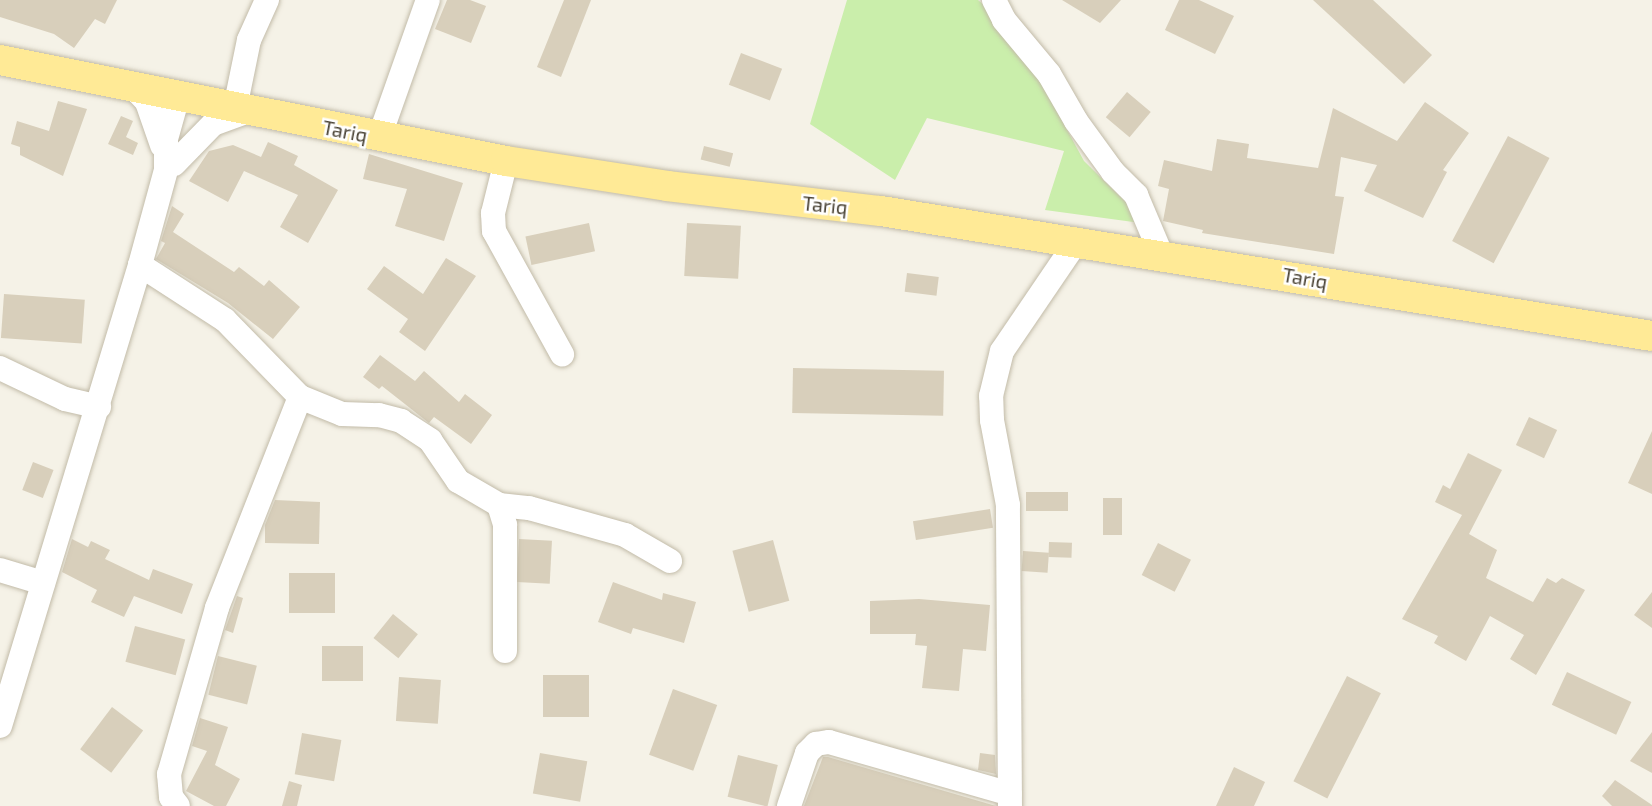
<!DOCTYPE html>
<html>
<head>
<meta charset="utf-8">
<style>
	body { margin:0 }
	#map { position:relative; width:1652px; height:806px; overflow:hidden; background:#f5f2e7; font-family:"Exo 2",sans-serif }
	div>[style] { position:absolute }
	.green>* { inset:0; background:#caeeab }
	.building>* { inset:0; background:#d8cfbb; transform-origin:0 0 }
	.roads { filter:drop-shadow(0 0 2px #c2bba8) drop-shadow(0 0 2px #c2bba8) }
	.minor>* { height:24px; margin:-12px; padding:0 12px; transform-origin:12px; border-radius:12px; background:#fff }
	.major>* { height:30px; margin:-15px; padding:0 15px; transform-origin:15px; border-radius:15px; background:#ffea96 }
	span { translate:-50% -50%; white-space:nowrap; text-align:center; line-height:1.15; -webkit-text-stroke:5px #fff; paint-order:stroke }
	.street-label { font-size:20px; color:#4a4335 }
</style>
</head>
<body>
<div id="map">
	<div class="green">
		<div style="clip-path:polygon(847px 0,978px 0,1012px 29px,1084px 161px,1148px 224px,1045px 210px,1064px 151px,927px 118px,895px 180px,810px 124px)"></div>
	</div>
	<div class="building">
		<div style="clip-path:polygon(0 0,117px 0,105px 24px,95px 19px,74px 48px,54px 34px,0 17px)"></div>
		<div style="clip-path:polygon(447px 0,470px 0,486px 6px,471px 43px,435px 29px)"></div>
		<div style="clip-path:polygon(564px 0,591px 0,561px 77px,537px 67px)"></div>
		<div style="clip-path:polygon(1062px 0,1121px 0,1100px 23px)"></div>
		<div style="clip-path:polygon(1179px 0,1199px 0,1234px 16px,1215px 54px,1165px 30px)"></div>
		<div style="clip-path:polygon(1313px 0,1373px 0,1432px 55px,1404px 84px)"></div>
		<div style="left:741px;top:53px;width:44px;height:34px;rotate:21deg"></div>
		<div style="left:1127px;top:92px;width:31px;height:33px;rotate:40deg"></div>
		<div style="clip-path:polygon(58px 101px,87px 109px,63px 176px,20px 155px,20px 147px,11px 144px,17px 121px,49px 131px)"></div>
		<div style="clip-path:polygon(1425px 102px,1469px 133px,1443px 170px,1447px 172px,1423px 218px,1364px 191px,1377px 165px,1341px 157px,1335px 196px,1344px 197px,1334px 254px,1202px 233px,1203px 230px,1163px 221px,1169px 189px,1158px 186px,1164px 160px,1212px 171px,1217px 139px,1249px 144px,1247px 158px,1318px 168px,1333px 108px,1397px 141px)"></div>
		<div style="clip-path:polygon(121px 116px,133px 121px,126px 137px,138px 143px,133px 155px,108px 144px)"></div>
		<div style="left:1508px;top:136px;width:47px;height:119px;rotate:28deg"></div>
		<div style="clip-path:polygon(268px 142px,298px 156px,294px 165px,338px 190px,308px 243px,280px 227px,298px 195px,244px 171px,228px 202px,189px 181px,209px 151px,233px 145px,261px 157px)"></div>
		<div style="left:704px;top:146px;width:30px;height:14px;rotate:14deg"></div>
		<div style="clip-path:polygon(369px 154px,463px 183px,444px 241px,395px 226px,407px 189px,363px 179px)"></div>
		<div style="clip-path:polygon(172px 206px,184px 214px,173px 232px,234px 272px,239px 267px,264px 286px,269px 280px,300px 307px,273px 339px,228px 303px,156px 259px,165px 243px,161px 241px)"></div>
		<div style="left:589px;top:223px;width:29px;height:65px;rotate:78deg"></div>
		<div style="left:687px;top:223px;width:54px;height:53px;rotate:3deg"></div>
		<div style="clip-path:polygon(446px 258px,476px 276px,425px 351px,399px 332px,408px 319px,367px 289px,384px 266px,423px 294px)"></div>
		<div style="left:907px;top:273px;width:32px;height:19px;rotate:7deg"></div>
		<div style="left:4px;top:294px;width:81px;height:44px;rotate:4deg"></div>
		<div style="clip-path:polygon(380px 355px,415px 381px,424px 371px,459px 402px,465px 394px,492px 415px,471px 444px,434px 417px,429px 423px,382px 386px,379px 389px,363px 377px)"></div>
		<div style="left:793px;top:368px;width:151px;height:45px;rotate:1deg"></div>
		<div style="left:1529px;top:417px;width:31px;height:31px;rotate:25deg"></div>
		<div style="clip-path:polygon(1652px 431px,1652px 494px,1628px 483px)"></div>
		<div style="clip-path:polygon(1468px 453px,1502px 470px,1469px 534px,1497px 550px,1486px 578px,1533px 602px,1547px 578px,1556px 583px,1562px 578px,1585px 590px,1536px 675px,1510px 659px,1524px 635px,1490px 616px,1466px 661px,1434px 643px,1438px 636px,1402px 619px,1462px 515px,1435px 502px,1443px 485px,1450px 489px)"></div>
		<div style="left:33px;top:462px;width:22px;height:30px;rotate:21deg"></div>
		<div style="left:1026px;top:492px;width:42px;height:19px"></div>
		<div style="left:1103px;top:498px;width:19px;height:37px"></div>
		<div style="clip-path:polygon(275px 500px,320px 502px,319px 544px,265px 543px,265px 525px)"></div>
		<div style="left:990px;top:509px;width:19px;height:78px;rotate:81deg"></div>
		<div style="clip-path:polygon(72px 539px,88px 547px,91px 541px,110px 550px,105px 559px,149px 580px,153px 569px,193px 584px,182px 614px,134px 596px,124px 617px,91px 602px,97px 590px,62px 572px)"></div>
		<div style="left:519px;top:539px;width:33px;height:43px;rotate:3deg"></div>
		<div style="left:773px;top:540px;width:63px;height:42px;rotate:75deg"></div>
		<div style="left:1049px;top:542px;width:23px;height:15px;rotate:2deg"></div>
		<div style="left:1158px;top:543px;width:37px;height:36px;rotate:27deg"></div>
		<div style="left:1023px;top:551px;width:26px;height:20px;rotate:4deg"></div>
		<div style="left:289px;top:573px;width:46px;height:40px"></div>
		<div style="clip-path:polygon(613px 582px,662px 600px,663px 593px,696px 602px,684px 643px,633px 628px,631px 634px,598px 622px)"></div>
		<div style="clip-path:polygon(1652px 592px,1652px 628px,1634px 615px)"></div>
		<div style="clip-path:polygon(237px 596px,243px 598px,233px 633px,225px 630px)"></div>
		<div style="clip-path:polygon(919px 599px,990px 605px,986px 651px,963px 649px,959px 691px,922px 688px,927px 646px,915px 645px,916px 634px,870px 634px,870px 601px)"></div>
		<div style="left:393px;top:614px;width:32px;height:31px;rotate:39deg"></div>
		<div style="left:135px;top:626px;width:52px;height:37px;rotate:15deg"></div>
		<div style="left:363px;top:646px;width:35px;height:41px;rotate:90deg"></div>
		<div style="left:218px;top:656px;width:40px;height:40px;rotate:14deg"></div>
		<div style="left:1567px;top:672px;width:71px;height:36px;rotate:25deg"></div>
		<div style="left:543px;top:675px;width:46px;height:42px"></div>
		<div style="left:1347px;top:676px;width:38px;height:118px;rotate:27deg"></div>
		<div style="left:399px;top:677px;width:42px;height:44px;rotate:4deg"></div>
		<div style="left:673px;top:689px;width:47px;height:70px;rotate:20deg"></div>
		<div style="left:112px;top:707px;width:39px;height:53px;rotate:37deg"></div>
		<div style="clip-path:polygon(200px 718px,228px 727px,215px 765px,240px 779px,226px 806px,214px 806px,186px 791px,207px 751px,192px 746px)"></div>
		<div style="clip-path:polygon(1652px 732px,1652px 773px,1630px 761px)"></div>
		<div style="left:302px;top:733px;width:40px;height:42px;rotate:10deg"></div>
		<div style="left:540px;top:753px;width:48px;height:41px;rotate:10deg"></div>
		<div style="clip-path:polygon(980px 753px,995px 755px,996px 774px,978px 770px)"></div>
		<div style="left:738px;top:755px;width:41px;height:43px;rotate:14deg"></div>
		<div style="clip-path:polygon(823px 757px,828px 757px,996px 806px,804px 806px)"></div>
		<div style="clip-path:polygon(1234px 767px,1265px 782px,1254px 806px,1216px 806px)"></div>
		<div style="clip-path:polygon(1615px 780px,1652px 805px,1652px 806px,1612px 806px,1602px 796px)"></div>
		<div style="clip-path:polygon(289px 781px,302px 785px,297px 806px,282px 806px)"></div>
	</div>
	<div class="roads">
		<div class="minor">
			<div style="left:994px;top:0;width:22px;rotate:63deg"></div>
			<div style="left:1004px;top:20px;width:70px;rotate:50.2deg"></div>
			<div style="left:1049px;top:74px;width:54px;rotate:60.1deg"></div>
			<div style="left:1076px;top:121px;width:63px;rotate:54deg"></div>
			<div style="left:1113px;top:172px;width:33px;rotate:45deg"></div>
			<div style="left:1136px;top:195px;width:64px;rotate:67deg"></div>
			<div style="left:135px;top:89px;width:18px;rotate:47deg"></div>
			<div style="left:147px;top:102px;width:46px;rotate:70.8deg"></div>
			<div style="left:235px;top:108px;width:69px;rotate:-78.4deg"></div>
			<div style="left:249px;top:40px;width:44px;rotate:-65.8deg"></div>
			<div style="left:379px;top:138px;width:146px;rotate:-70.5deg"></div>
			<div style="left:506px;top:161px;width:54px;rotate:104deg"></div>
			<div style="left:493px;top:213px;width:18px;rotate:87deg"></div>
			<div style="left:494px;top:231px;width:141px;rotate:61.1deg"></div>
			<div style="left:174px;top:164px;width:56px;rotate:-45.7deg"></div>
			<div style="left:213px;top:124px;width:37px;rotate:-20deg"></div>
			<div style="left:140px;top:265px;width:101px;rotate:32.9deg"></div>
			<div style="left:225px;top:320px;width:107px;rotate:45.8deg"></div>
			<div style="left:300px;top:397px;width:227px;rotate:111.5deg"></div>
			<div style="left:217px;top:608px;width:173px;rotate:106.1deg"></div>
			<div style="left:169px;top:774px;width:23px;rotate:85deg"></div>
			<div style="left:171px;top:797px;width:11px;rotate:52deg"></div>
			<div style="left:0;top:368px;width:72px;rotate:25.5deg"></div>
			<div style="left:65px;top:399px;width:35px;rotate:13deg"></div>
			<div style="left:300px;top:397px;width:45px;rotate:22deg"></div>
			<div style="left:342px;top:414px;width:37px;rotate:2deg"></div>
			<div style="left:379px;top:415px;width:23px;rotate:15deg"></div>
			<div style="left:401px;top:421px;width:35px;rotate:33deg"></div>
			<div style="left:430px;top:440px;width:50px;rotate:55.7deg"></div>
			<div style="left:458px;top:481px;width:48px;rotate:30.3deg"></div>
			<div style="left:499px;top:505px;width:21px;rotate:73deg"></div>
			<div style="left:505px;top:525px;width:126px;rotate:90deg"></div>
			<div style="left:499px;top:505px;width:30px;rotate:6deg"></div>
			<div style="left:529px;top:508px;width:100px;rotate:15.7deg"></div>
			<div style="left:625px;top:535px;width:52px;rotate:30deg"></div>
			<div style="left:0;top:570px;width:45px;rotate:16.8deg"></div>
			<div style="left:0;top:726px;width:482px;rotate:-73.1deg"></div>
			<div style="left:140px;top:265px;width:98px;rotate:-74.7deg"></div>
			<div style="left:166px;top:170px;width:31px;rotate:-90deg"></div>
			<div style="left:166px;top:139px;width:45px;rotate:-74.4deg"></div>
			<div style="left:789px;top:806px;width:56px;rotate:-71.2deg"></div>
			<div style="left:807px;top:753px;width:13px;rotate:-45deg"></div>
			<div style="left:816px;top:744px;width:13px;rotate:-9deg"></div>
			<div style="left:829px;top:742px;width:188px;rotate:16deg"></div>
			<div style="left:1010px;top:806px;width:301px;rotate:-90.4deg"></div>
			<div style="left:1008px;top:505px;width:86px;rotate:-100.7deg"></div>
			<div style="left:992px;top:420px;width:24px;rotate:-92deg"></div>
			<div style="left:991px;top:396px;width:46px;rotate:-76.3deg"></div>
			<div style="left:1002px;top:351px;width:132px;rotate:-55.8deg"></div>
		</div>
		<div class="major">
			<div style="left:0;top:60px;width:516px;rotate:11.29deg"></div>
			<div style="left:506px;top:161px;width:163px;rotate:8.8deg"></div>
			<div style="left:667px;top:186px;width:215px;rotate:6.7deg"></div>
			<div style="left:881px;top:211px;width:781px;rotate:9.21deg"></div>
		</div>
	</div>
	<div class="street-label">
		<span style="left:345px;top:131px;rotate:11deg">Tariq</span>
		<span style="left:825px;top:205px;rotate:6deg">Tariq</span>
		<span style="left:1305px;top:278px;rotate:10deg">Tariq</span>
	</div>
</div>
</body>
</html>
